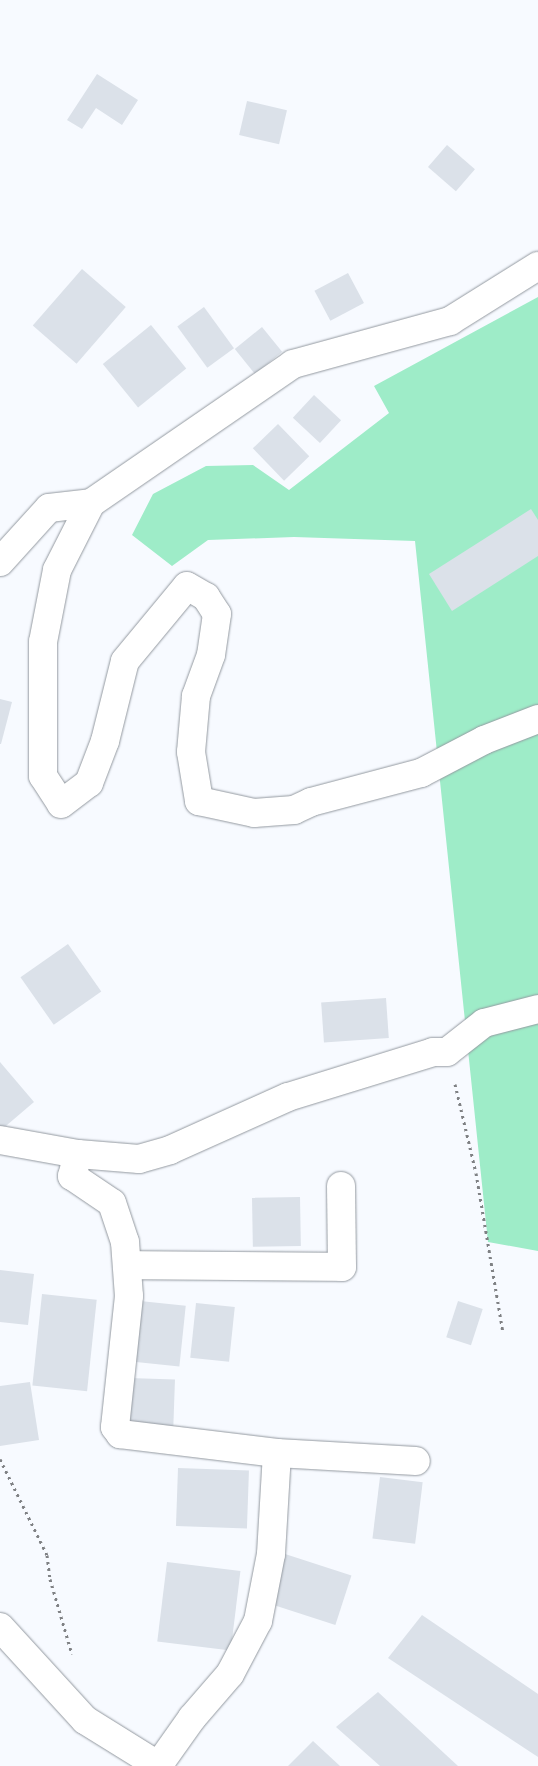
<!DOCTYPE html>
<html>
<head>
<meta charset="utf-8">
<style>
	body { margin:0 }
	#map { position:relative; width:538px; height:1766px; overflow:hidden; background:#f7faff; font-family:"Open Sans",sans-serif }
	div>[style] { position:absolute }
	.green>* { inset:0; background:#9eecc8 }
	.building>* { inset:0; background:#dbe1e9; transform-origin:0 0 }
	.path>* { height:3px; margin-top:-1.5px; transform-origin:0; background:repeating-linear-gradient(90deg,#7f8184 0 2.5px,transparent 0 6.5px) }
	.roads { filter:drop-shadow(0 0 1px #9399a0) drop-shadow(0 0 1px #9399a0) }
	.minor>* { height:28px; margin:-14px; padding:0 14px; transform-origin:14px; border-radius:14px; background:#fff }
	span { translate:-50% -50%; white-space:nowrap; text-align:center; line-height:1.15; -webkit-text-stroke:4.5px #f7faff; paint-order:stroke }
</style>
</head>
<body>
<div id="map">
	<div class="green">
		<div style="clip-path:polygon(538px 297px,538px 1251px,488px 1242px,415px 541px,294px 537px,208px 540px,172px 566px,132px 535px,153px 494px,206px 466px,253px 465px,289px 490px,389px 413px,374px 386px)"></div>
	</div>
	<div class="building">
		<div style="clip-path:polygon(97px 74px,138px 100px,122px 125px,96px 108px,82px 129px,67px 120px)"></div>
		<div style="left:247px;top:101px;width:41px;height:35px;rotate:13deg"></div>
		<div style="left:447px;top:145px;width:37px;height:29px;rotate:41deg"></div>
		<div style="left:82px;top:269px;width:58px;height:75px;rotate:41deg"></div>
		<div style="left:348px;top:273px;width:34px;height:38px;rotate:62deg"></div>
		<div style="left:204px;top:307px;width:51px;height:33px;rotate:54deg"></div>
		<div style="left:151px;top:325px;width:56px;height:62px;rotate:51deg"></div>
		<div style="left:262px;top:327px;width:32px;height:35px;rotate:51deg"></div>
		<div style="left:314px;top:395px;width:37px;height:31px;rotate:43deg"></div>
		<div style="left:278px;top:424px;width:45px;height:35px;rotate:46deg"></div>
		<div style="clip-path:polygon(531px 509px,538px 520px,538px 556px,452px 611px,429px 574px)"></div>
		<div style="clip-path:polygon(0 699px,12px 702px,1px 744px,0 744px)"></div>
		<div style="left:68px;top:944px;width:58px;height:58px;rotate:55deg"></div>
		<div style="left:386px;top:998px;width:40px;height:65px;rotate:86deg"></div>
		<div style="clip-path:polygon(0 1062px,34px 1102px,0 1131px)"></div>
		<div style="left:300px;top:1197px;width:49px;height:48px;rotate:89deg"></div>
		<div style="clip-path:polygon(0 1270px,34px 1274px,28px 1325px,0 1322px)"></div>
		<div style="left:42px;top:1294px;width:55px;height:92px;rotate:6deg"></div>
		<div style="left:140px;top:1301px;width:46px;height:61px;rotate:6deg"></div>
		<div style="left:458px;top:1301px;width:26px;height:38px;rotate:18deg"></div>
		<div style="left:196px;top:1303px;width:39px;height:55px;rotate:6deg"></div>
		<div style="left:129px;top:1378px;width:46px;height:47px;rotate:2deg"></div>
		<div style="clip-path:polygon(30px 1382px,39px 1440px,0 1446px,0 1386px)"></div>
		<div style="left:178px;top:1468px;width:71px;height:58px;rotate:2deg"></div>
		<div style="left:380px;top:1477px;width:43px;height:62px;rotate:7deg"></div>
		<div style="left:282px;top:1553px;width:73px;height:52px;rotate:18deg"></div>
		<div style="left:167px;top:1562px;width:74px;height:80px;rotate:7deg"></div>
		<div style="clip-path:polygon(422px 1615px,538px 1694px,538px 1757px,388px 1658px)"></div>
		<div style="clip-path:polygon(378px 1692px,458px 1766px,380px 1766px,336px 1727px)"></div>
		<div style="clip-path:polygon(313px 1741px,340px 1766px,288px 1766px)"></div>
	</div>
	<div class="path">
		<div style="left:455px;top:1084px;width:91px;rotate:76.7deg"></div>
		<div style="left:476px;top:1173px;width:162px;rotate:80.4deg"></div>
		<div style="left:0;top:1459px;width:107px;rotate:63.9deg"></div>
		<div style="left:47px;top:1555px;width:24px;rotate:83deg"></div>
		<div style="left:50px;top:1579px;width:78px;rotate:73.7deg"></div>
	</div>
	<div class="roads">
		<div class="minor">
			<div style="left:91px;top:503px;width:75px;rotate:116.9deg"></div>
			<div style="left:57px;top:570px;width:73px;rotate:101deg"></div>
			<div style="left:43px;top:642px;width:134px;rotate:90deg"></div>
			<div style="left:43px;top:776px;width:33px;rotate:57deg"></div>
			<div style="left:61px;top:804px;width:35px;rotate:-37deg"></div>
			<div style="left:89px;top:783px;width:45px;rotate:-69.1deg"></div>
			<div style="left:105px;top:741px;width:82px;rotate:-76deg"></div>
			<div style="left:125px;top:661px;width:97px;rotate:-50.4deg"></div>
			<div style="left:187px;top:586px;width:22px;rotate:30deg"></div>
			<div style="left:206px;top:597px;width:20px;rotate:57deg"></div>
			<div style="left:217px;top:614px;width:41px;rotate:98.3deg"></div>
			<div style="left:211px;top:655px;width:44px;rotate:110.1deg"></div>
			<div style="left:196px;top:696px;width:56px;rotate:95.1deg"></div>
			<div style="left:191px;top:752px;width:50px;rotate:80.7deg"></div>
			<div style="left:199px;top:801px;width:56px;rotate:12.3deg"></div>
			<div style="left:254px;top:813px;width:40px;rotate:-4.3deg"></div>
			<div style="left:294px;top:810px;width:19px;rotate:-25deg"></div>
			<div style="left:311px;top:802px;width:114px;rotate:-14.8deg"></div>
			<div style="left:421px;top:773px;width:71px;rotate:-27.6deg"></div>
			<div style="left:484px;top:740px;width:58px;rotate:-21.3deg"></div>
			<div style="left:0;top:562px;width:73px;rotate:-47.8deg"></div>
			<div style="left:49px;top:508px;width:42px;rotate:-6.8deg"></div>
			<div style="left:91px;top:503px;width:245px;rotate:-34.5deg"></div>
			<div style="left:293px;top:364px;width:163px;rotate:-15.3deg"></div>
			<div style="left:450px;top:321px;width:104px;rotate:-32deg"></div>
			<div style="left:0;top:1140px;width:79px;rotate:10.2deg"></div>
			<div style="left:78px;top:1154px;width:61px;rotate:4.7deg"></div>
			<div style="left:139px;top:1159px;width:32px;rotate:-16deg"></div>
			<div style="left:170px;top:1150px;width:129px;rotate:-24.2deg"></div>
			<div style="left:288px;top:1097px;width:152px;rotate:-17.2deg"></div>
			<div style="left:433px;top:1052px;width:14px"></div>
			<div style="left:447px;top:1052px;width:47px;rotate:-38.1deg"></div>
			<div style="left:484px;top:1023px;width:56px;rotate:-14.5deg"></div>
			<div style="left:78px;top:1154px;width:23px;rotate:105deg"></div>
			<div style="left:72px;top:1176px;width:48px;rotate:34deg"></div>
			<div style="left:112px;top:1203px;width:41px;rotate:71.6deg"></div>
			<div style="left:125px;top:1242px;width:54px;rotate:85.8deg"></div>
			<div style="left:129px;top:1296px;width:132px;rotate:96.1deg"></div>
			<div style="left:115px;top:1427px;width:9px;rotate:54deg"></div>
			<div style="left:120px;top:1434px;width:158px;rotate:6.9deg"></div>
			<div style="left:277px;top:1453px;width:139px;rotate:3.3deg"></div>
			<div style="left:127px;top:1265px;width:215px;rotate:0.5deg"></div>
			<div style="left:342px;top:1267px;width:81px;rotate:-90.7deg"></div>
			<div style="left:0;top:1627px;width:126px;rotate:47.6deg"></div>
			<div style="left:85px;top:1720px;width:87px;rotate:31.9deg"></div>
			<div style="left:158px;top:1766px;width:59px;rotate:-54.7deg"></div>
			<div style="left:192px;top:1718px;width:58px;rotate:-49.2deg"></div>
			<div style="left:230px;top:1674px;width:60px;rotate:-62.2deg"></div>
			<div style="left:258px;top:1621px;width:68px;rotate:-79deg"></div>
			<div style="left:271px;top:1554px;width:101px;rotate:-86.6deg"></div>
		</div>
	</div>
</div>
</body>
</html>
